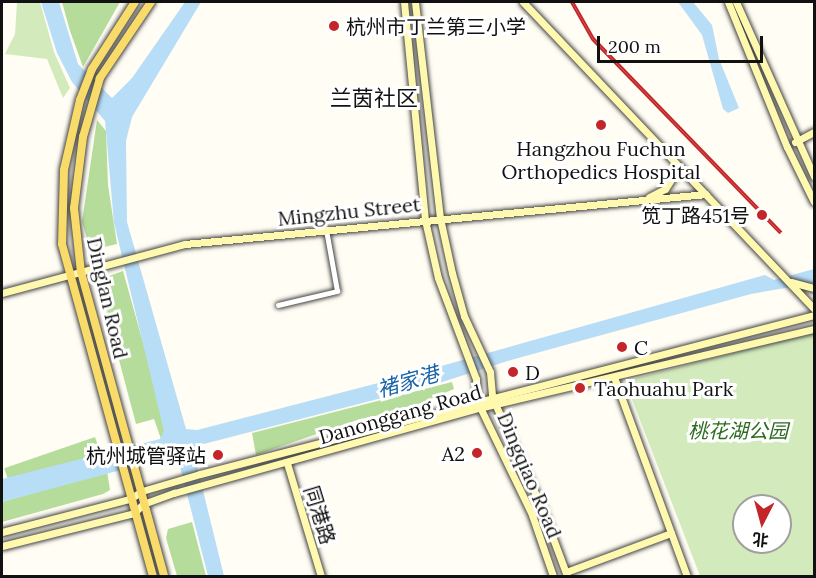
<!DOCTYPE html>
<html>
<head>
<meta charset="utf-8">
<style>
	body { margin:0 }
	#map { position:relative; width:816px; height:578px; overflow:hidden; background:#fffdf4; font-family:Lora,"Noto Sans SC",serif }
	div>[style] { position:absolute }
	.green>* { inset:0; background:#d3ebbc }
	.forest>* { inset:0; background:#b6dc9b; transform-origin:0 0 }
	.water>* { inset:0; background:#b8def7 }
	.roads { filter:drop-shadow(0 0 2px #444) drop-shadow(0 0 2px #444) }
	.street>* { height:4.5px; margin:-2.25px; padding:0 2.25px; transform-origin:2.25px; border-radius:2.25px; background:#fff }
	.secondary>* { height:7px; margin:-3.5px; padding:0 3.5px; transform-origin:3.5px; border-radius:3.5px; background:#fff9af }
	.primary>* { height:8px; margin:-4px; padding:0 4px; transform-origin:4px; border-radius:4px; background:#f9db6a }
	.rail>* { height:4px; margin-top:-2px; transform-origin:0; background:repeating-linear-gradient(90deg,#fff 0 4.5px,#c42528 0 9px); box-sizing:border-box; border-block:2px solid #c42528 }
	.dots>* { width:16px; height:16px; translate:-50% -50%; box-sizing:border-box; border:3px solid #fff; border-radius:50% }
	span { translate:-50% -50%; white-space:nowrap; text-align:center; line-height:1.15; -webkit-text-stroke:6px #fff; paint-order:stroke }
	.poi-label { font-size:20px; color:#111 }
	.left { translate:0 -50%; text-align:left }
	.right { translate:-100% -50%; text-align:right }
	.street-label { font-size:20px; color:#111 }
	.park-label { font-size:20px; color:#2c6b1f; font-style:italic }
	.water-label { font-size:21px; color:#1763a6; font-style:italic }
	.quarter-label { font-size:22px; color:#111 }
	.frame { position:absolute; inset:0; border:3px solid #111; pointer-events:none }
	.north { position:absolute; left:732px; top:494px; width:60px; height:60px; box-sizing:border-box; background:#fff; border:2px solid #a0a0a0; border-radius:50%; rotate:186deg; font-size:16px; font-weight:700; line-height:24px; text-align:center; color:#111 }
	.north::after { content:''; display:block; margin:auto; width:21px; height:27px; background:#c42528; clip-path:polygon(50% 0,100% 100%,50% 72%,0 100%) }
	.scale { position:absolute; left:597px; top:36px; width:166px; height:27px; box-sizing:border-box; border:3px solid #111; border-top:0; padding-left:8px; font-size:18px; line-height:21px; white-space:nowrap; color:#111; -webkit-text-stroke:4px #fff; paint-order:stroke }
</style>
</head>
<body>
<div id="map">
	<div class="green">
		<div style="clip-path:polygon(17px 2px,40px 2px,54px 52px,70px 88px,63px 98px,47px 59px,5px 54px,15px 34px)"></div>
		<div style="clip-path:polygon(evenodd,814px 332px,814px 576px,700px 576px,625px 381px,814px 332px,744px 506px,780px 506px,780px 542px,744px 542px,744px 506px)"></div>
	</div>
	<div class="forest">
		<div style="clip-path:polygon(62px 2px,120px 2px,83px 67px,70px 31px)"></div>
		<div style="clip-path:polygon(97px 120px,106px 131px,108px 185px,117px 244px,100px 248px,88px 242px,82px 222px)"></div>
		<div style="clip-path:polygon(123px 271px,168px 432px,161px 439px,154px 419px,136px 424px,102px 296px,109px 276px)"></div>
		<div style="clip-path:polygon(452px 382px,454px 389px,404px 410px,360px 419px,256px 455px,252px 433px)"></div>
		<div style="left:95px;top:437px;width:21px;height:96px;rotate:71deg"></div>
		<div style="clip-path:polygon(107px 471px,110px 490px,103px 494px,2px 522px,2px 502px)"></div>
		<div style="clip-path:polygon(192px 522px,206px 576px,177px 576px,166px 538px,168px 529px)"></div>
	</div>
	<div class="water">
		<div style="clip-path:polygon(41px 2px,59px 2px,78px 64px,112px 98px,132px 78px,185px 2px,201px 2px,132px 117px,126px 141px,127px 222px,186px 429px,197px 430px,409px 375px,765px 275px,774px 280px,814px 269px,814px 283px,751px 294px,511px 360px,436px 384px,196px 446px,194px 454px,224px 576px,208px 576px,178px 459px,173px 456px,2px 502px,2px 479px,160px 439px,164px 431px,114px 223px,105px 121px,72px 82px,57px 53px)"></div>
		<div style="clip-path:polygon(678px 2px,693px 2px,712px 25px,719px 59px,739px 108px,728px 113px,723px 109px,702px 35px)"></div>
	</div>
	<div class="roads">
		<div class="street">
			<div style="left:278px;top:305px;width:61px;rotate:-13.3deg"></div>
			<div style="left:337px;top:291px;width:62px;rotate:-100.2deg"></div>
		</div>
		<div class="secondary">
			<div style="left:404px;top:2px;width:219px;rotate:84.5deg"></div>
			<div style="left:425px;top:220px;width:59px;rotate:77.4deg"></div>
			<div style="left:438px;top:278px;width:108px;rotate:69.4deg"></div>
			<div style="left:476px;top:379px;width:22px;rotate:87deg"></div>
			<div style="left:477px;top:401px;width:127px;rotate:64.2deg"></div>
			<div style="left:532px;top:515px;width:65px;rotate:71deg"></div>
			<div style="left:415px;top:2px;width:217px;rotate:83.4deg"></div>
			<div style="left:440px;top:218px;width:56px;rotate:77.7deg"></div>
			<div style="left:452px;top:273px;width:45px;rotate:74.4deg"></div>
			<div style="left:464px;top:316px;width:62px;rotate:65.1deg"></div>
			<div style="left:490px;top:372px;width:25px;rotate:85deg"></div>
			<div style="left:492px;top:397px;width:120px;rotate:65.8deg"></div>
			<div style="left:541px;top:506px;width:75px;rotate:69.6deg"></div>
			<div style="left:523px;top:2px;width:423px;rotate:46.5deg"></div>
			<div style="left:728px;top:2px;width:157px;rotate:67.9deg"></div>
			<div style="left:787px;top:147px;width:61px;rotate:63.9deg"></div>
			<div style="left:736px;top:2px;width:191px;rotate:65.9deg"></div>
			<div style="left:795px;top:142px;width:21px;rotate:-28deg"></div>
			<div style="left:649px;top:197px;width:18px;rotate:-27deg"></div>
			<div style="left:665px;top:189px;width:27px;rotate:-57deg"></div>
			<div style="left:791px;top:282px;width:24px;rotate:15deg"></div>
			<div style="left:2px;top:293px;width:189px;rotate:-15deg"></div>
			<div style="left:185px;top:244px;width:523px;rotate:-5.48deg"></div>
			<div style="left:614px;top:377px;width:212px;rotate:69.9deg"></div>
			<div style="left:287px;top:463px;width:118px;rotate:73.3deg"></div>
			<div style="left:2px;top:532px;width:132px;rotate:-14.5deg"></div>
			<div style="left:130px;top:499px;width:14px;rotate:-34deg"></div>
			<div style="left:142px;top:491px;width:60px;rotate:-16.3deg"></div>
			<div style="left:200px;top:474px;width:634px;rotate:-14.52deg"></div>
			<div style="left:2px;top:546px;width:136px;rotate:-14deg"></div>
			<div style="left:134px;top:513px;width:13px;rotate:-45deg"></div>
			<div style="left:143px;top:504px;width:33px;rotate:-20deg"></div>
			<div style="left:174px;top:493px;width:321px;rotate:-15.6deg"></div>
			<div style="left:483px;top:407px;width:340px;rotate:-13.3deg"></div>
			<div style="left:566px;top:572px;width:112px;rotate:-20.4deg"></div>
		</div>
		<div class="primary">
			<div style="left:135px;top:2px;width:80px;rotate:122.7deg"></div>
			<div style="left:92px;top:69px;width:33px;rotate:111deg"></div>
			<div style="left:80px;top:100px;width:72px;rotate:102.9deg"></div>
			<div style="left:64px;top:170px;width:74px;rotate:91.5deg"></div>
			<div style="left:62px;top:244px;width:344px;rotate:74.7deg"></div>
			<div style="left:151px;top:2px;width:92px;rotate:123.9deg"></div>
			<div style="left:100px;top:78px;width:61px;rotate:106.1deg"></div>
			<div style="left:83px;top:137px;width:72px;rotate:97.2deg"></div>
			<div style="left:74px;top:208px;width:64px;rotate:83.8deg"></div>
			<div style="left:81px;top:272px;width:315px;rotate:74.7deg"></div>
		</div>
	</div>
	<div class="rail">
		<div style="left:572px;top:2px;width:43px;rotate:60.4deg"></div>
		<div style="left:593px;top:39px;width:270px;rotate:45.9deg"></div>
	</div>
	<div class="dots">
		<div style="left:334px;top:26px;background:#c42528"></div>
		<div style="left:601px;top:125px;background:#c42528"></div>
		<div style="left:762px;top:215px;background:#c42528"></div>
		<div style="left:622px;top:347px;background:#c42528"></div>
		<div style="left:513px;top:372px;background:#c42528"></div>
		<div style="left:580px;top:388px;background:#c42528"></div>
		<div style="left:477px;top:453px;background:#c42528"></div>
		<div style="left:218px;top:455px;background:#c42528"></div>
	</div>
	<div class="poi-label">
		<span class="left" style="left:346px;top:26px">杭州市丁兰第三小学</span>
		<span style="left:601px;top:160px">Hangzhou Fuchun<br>Orthopedics Hospital</span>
		<span class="right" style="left:750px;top:215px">笕丁路451号</span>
		<span class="left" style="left:634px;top:347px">C</span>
		<span class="left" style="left:525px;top:372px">D</span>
		<span class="left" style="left:594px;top:388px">Taohuahu Park</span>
		<span class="right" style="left:465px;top:453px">A2</span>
		<span class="right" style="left:206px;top:455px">杭州城管驿站</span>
	</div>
	<div class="street-label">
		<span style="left:349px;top:211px;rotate:-6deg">Mingzhu Street</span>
		<span style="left:108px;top:298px;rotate:77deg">Dinglan Road</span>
		<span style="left:400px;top:414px;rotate:-16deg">Danonggang Road</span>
		<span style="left:530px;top:475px;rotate:67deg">Dingqiao Road</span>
		<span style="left:320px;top:515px;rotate:73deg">同港路</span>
	</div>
	<div class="park-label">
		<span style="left:738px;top:430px">桃花湖公园</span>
	</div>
	<div class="water-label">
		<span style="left:408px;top:382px;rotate:-16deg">褚家港</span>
	</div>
	<div class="quarter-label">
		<span style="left:374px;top:99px">兰茵社区</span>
	</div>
	<div class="frame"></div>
	<div class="north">北</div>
	<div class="scale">200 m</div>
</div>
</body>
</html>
